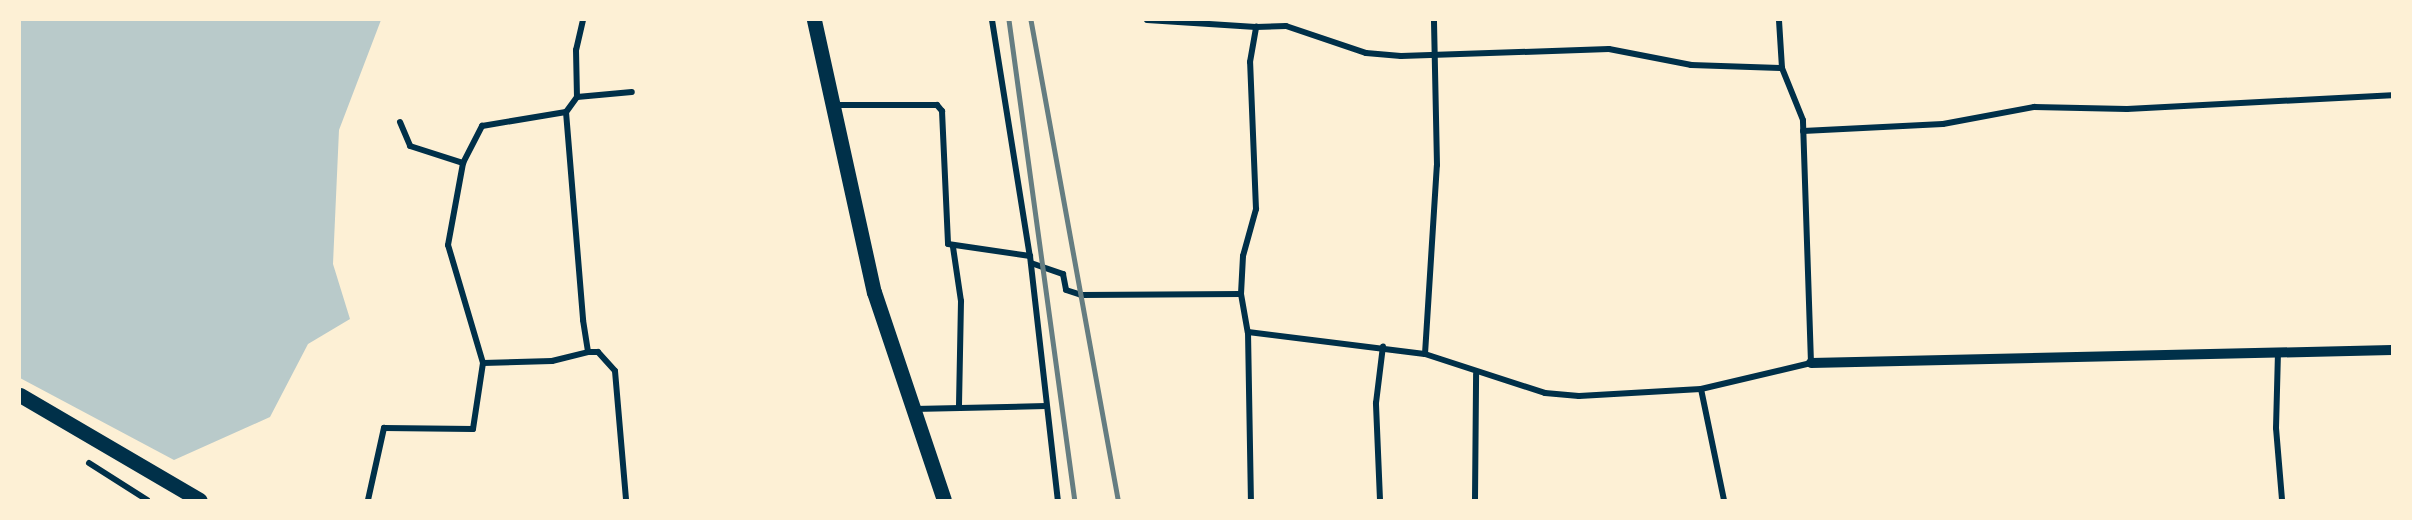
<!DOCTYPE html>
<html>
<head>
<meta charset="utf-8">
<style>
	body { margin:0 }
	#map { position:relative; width:2412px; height:520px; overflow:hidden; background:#fdf0d5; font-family:"Playfair Display",serif }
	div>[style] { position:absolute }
	.green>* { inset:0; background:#b9caca }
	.minor>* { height:6px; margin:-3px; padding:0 3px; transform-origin:3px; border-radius:3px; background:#003049 }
	.tertiary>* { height:10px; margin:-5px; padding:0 5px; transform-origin:5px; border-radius:5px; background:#003049 }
	.primary>* { height:15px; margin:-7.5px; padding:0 7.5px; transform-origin:7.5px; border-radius:7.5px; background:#003049 }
	.rail>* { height:4.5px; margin:-2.25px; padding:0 2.25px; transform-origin:2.25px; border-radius:2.25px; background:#657d81 }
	span { translate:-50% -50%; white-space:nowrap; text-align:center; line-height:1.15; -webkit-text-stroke:6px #fdf0d5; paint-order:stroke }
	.frame { position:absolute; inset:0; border:21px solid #fdf0d5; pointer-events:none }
</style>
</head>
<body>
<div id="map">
	<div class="green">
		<div style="clip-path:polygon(20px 20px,381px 20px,339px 130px,333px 264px,350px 319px,308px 344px,270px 417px,174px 460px,20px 378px)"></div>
	</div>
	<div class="minor">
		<div style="left:583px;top:20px;width:31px;rotate:103deg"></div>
		<div style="left:576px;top:50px;width:47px;rotate:88.8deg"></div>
		<div style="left:577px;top:97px;width:19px;rotate:126deg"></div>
		<div style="left:566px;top:112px;width:209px;rotate:85.3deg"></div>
		<div style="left:583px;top:320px;width:32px;rotate:81deg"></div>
		<div style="left:588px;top:352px;width:10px"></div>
		<div style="left:598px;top:352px;width:25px;rotate:48deg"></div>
		<div style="left:615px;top:371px;width:129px;rotate:85.1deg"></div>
		<div style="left:992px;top:20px;width:239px;rotate:80.9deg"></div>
		<div style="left:1030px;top:256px;width:246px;rotate:83.5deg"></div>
		<div style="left:1147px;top:20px;width:109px;rotate:3.7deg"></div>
		<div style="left:577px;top:97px;width:55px;rotate:-5.2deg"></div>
		<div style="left:834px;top:105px;width:103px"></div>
		<div style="left:937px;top:105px;width:8px;rotate:50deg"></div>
		<div style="left:942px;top:111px;width:133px;rotate:87.4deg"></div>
		<div style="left:948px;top:244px;width:83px;rotate:8.3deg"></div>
		<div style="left:400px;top:122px;width:26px;rotate:67deg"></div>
		<div style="left:410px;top:146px;width:56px;rotate:17.8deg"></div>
		<div style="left:1803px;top:131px;width:140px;rotate:-2.9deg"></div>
		<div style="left:1943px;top:124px;width:93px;rotate:-10.6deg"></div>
		<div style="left:2034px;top:107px;width:93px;rotate:1.2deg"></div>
		<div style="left:2127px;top:109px;width:265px;rotate:-3deg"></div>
		<div style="left:953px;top:247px;width:55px;rotate:81.6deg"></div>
		<div style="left:961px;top:301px;width:107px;rotate:91.1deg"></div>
		<div style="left:1031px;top:263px;width:34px;rotate:19deg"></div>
		<div style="left:1063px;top:274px;width:16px;rotate:79deg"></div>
		<div style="left:1066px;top:290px;width:16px;rotate:18deg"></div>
		<div style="left:1081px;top:295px;width:160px;rotate:-0.4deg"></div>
		<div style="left:1241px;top:294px;width:39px;rotate:80deg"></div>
		<div style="left:1248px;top:332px;width:178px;rotate:7.1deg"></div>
		<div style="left:1425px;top:354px;width:126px;rotate:18deg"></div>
		<div style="left:1545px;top:393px;width:34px;rotate:5deg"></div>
		<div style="left:1579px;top:396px;width:122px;rotate:-3.3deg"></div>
		<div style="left:1241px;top:294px;width:38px;rotate:-87deg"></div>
		<div style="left:1243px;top:256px;width:49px;rotate:-74.5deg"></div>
		<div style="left:1256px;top:209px;width:147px;rotate:-92.3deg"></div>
		<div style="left:1250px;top:62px;width:36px;rotate:-80deg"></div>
		<div style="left:1256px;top:27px;width:30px;rotate:-2deg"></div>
		<div style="left:1286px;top:26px;width:84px;rotate:18.6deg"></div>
		<div style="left:1366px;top:53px;width:35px;rotate:5deg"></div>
		<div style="left:1401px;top:56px;width:208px;rotate:-1.9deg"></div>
		<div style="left:1609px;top:49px;width:84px;rotate:11deg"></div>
		<div style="left:1691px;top:65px;width:91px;rotate:1.9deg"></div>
		<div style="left:1248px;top:332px;width:168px;rotate:89deg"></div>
		<div style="left:2278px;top:352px;width:76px;rotate:91.5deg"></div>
		<div style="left:2276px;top:428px;width:72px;rotate:85.2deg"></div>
		<div style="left:1425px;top:354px;width:189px;rotate:-86.4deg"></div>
		<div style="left:1437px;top:165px;width:145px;rotate:-91.2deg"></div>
		<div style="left:483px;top:363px;width:123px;rotate:-106.5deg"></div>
		<div style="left:448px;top:245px;width:83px;rotate:-79.6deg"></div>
		<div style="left:463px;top:163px;width:42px;rotate:-62.8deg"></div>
		<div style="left:482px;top:126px;width:85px;rotate:-9.5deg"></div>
		<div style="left:914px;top:409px;width:132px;rotate:-1.3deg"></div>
		<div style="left:89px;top:463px;width:69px;rotate:32.5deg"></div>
		<div style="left:368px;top:500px;width:74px;rotate:-77.5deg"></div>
		<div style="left:384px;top:428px;width:89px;rotate:0.6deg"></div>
		<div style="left:473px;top:429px;width:67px;rotate:-81.4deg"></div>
		<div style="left:483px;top:363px;width:69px;rotate:-1.7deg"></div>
		<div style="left:552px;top:361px;width:37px;rotate:-14deg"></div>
		<div style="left:1380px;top:500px;width:97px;rotate:-92.4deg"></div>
		<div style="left:1376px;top:403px;width:57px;rotate:-83deg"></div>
		<div style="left:1475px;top:500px;width:126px;rotate:-89.5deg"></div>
		<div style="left:1724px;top:500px;width:113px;rotate:-101.7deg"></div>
		<div style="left:1701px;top:389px;width:113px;rotate:-13.3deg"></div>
		<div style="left:1811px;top:363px;width:243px;rotate:-91.9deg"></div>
		<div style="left:1803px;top:120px;width:56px;rotate:-112deg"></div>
		<div style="left:1782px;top:68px;width:48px;rotate:-93.6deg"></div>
	</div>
	<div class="tertiary">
		<div style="left:1811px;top:363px;width:581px;rotate:-1.28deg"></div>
	</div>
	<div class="primary">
		<div style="left:814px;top:20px;width:279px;rotate:77.6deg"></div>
		<div style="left:874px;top:292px;width:219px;rotate:71.4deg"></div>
		<div style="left:20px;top:395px;width:208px;rotate:30.3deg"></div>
	</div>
	<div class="rail">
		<div style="left:1009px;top:20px;width:485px;rotate:82.2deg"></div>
		<div style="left:1031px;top:20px;width:488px;rotate:79.7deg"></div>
	</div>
	<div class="frame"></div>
</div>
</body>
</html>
